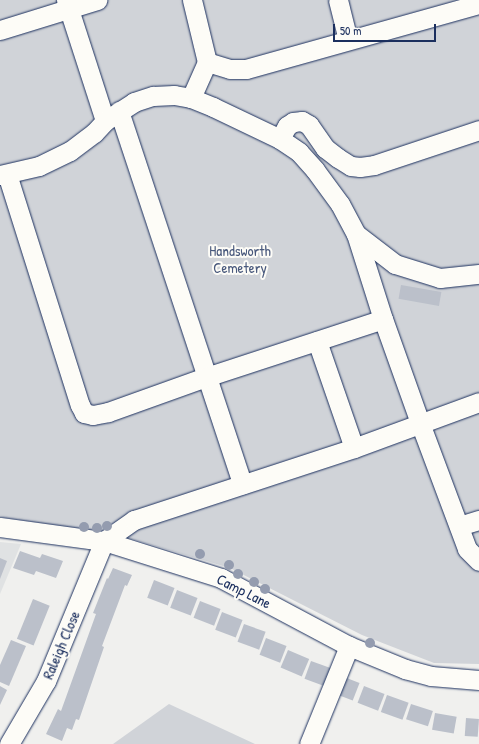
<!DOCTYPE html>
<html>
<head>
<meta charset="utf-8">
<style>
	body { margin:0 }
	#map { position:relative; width:479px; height:744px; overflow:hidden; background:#f0f0ee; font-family:"Patrick Hand",sans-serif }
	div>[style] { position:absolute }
	.built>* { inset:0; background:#e0e2e3 }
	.green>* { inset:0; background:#d0d3d8 }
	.building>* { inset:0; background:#bbc0ca; transform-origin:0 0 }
	.roads { filter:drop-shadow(0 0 1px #1b2f5e) drop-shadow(0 0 1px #1b2f5e) }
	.minor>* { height:19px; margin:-9.5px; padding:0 9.5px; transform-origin:9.5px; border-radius:9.5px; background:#fdfcf7 }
	.trees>* { width:10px; height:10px; margin:-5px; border-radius:50%; background:#949caf }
	span { translate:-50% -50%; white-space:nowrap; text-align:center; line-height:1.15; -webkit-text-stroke:4px #fdfcf7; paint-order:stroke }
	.park-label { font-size:15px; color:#48587c }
	.street-label { font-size:15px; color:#1b2f5e }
	.scale { position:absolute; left:333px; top:24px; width:103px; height:18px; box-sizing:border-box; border:2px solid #1b2f5e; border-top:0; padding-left:5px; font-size:12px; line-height:14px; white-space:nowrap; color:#1b2f5e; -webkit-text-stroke:3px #fdfcf7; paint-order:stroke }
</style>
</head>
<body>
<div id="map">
	<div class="built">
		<div style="clip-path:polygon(0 542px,21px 544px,0 594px)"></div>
	</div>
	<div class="green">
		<div style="clip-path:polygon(0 0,479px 0,479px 664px,434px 663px,362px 635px,230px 568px,118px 535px,0 517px)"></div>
		<div style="clip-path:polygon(169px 704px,255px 744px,113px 744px)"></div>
	</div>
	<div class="building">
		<div style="left:401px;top:285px;width:41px;height:14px;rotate:10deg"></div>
		<div style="clip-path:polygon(20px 551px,40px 558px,42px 554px,63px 561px,56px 578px,36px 571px,34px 575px,13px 568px)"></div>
		<div style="clip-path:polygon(0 558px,7px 561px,0 579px)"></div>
		<div style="clip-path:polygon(113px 568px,132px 575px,127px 586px,125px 585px,102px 646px,104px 647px,79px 720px,76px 719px,72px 730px,67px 728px,62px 741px,46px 734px,58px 709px,61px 711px,96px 614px,93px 613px,107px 578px,108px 579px)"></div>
		<div style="left:154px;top:580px;width:22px;height:19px;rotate:21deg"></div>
		<div style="left:177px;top:590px;width:22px;height:19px;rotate:21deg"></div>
		<div style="left:33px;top:599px;width:18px;height:43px;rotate:22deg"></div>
		<div style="left:200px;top:601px;width:22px;height:18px;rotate:21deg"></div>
		<div style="left:222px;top:612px;width:22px;height:19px;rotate:21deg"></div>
		<div style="left:244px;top:624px;width:23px;height:19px;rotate:20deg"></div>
		<div style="left:266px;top:638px;width:22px;height:18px;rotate:21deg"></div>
		<div style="clip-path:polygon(11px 640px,26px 646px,9px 686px,0 682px,0 665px)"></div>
		<div style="left:288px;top:650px;width:23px;height:19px;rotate:23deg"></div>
		<div style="left:311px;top:661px;width:23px;height:19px;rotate:20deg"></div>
		<div style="left:339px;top:675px;width:22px;height:19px;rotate:21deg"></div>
		<div style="clip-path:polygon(0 686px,7px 690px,0 705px)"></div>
		<div style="left:364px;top:686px;width:22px;height:18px;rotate:21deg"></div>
		<div style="left:387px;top:695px;width:23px;height:18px;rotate:20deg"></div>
		<div style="left:411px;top:704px;width:23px;height:16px;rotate:18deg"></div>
		<div style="left:435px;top:713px;width:22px;height:17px;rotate:10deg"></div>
		<div style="left:466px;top:718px;width:13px;height:18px;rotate:4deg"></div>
	</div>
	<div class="roads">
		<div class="minor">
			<div style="left:66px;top:0;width:127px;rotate:72.1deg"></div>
			<div style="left:338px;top:0;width:41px;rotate:76deg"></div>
			<div style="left:0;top:30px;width:102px;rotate:-17.2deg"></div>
			<div style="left:207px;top:62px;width:24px;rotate:17deg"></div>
			<div style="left:230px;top:69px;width:16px"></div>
			<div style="left:246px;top:69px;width:242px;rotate:-15.6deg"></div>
			<div style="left:191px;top:98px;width:39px;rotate:-66deg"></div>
			<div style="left:207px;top:62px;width:64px;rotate:-103.6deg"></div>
			<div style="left:119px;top:111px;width:393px;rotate:71.7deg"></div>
			<div style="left:280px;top:139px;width:15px;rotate:-62deg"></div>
			<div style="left:287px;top:126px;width:7px;rotate:-34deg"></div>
			<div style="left:293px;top:122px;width:9px;rotate:-6deg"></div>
			<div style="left:302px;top:121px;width:8px;rotate:30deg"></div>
			<div style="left:309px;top:125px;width:28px;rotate:55deg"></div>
			<div style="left:325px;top:148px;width:16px;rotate:38deg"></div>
			<div style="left:338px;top:158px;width:15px;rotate:32deg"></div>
			<div style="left:351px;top:166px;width:9px;rotate:6deg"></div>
			<div style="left:360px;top:167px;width:14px;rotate:-8deg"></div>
			<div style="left:374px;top:165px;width:111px;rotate:-18.4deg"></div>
			<div style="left:7px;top:174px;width:242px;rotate:72.5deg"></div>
			<div style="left:80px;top:405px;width:9px;rotate:63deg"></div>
			<div style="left:84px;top:413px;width:9px;rotate:13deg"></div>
			<div style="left:93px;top:415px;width:15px;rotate:-11deg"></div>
			<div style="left:108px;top:412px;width:104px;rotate:-19.7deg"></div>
			<div style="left:206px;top:377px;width:186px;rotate:-18.1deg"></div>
			<div style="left:0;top:175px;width:40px;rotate:-13deg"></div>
			<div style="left:39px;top:166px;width:34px;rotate:-26deg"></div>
			<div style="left:70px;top:151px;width:30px;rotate:-37deg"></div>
			<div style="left:94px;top:133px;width:16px;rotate:-47deg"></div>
			<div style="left:105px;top:121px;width:35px;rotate:-33deg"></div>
			<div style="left:134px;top:102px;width:20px;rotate:-18deg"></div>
			<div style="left:153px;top:96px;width:21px;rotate:-3deg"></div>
			<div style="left:174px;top:95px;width:17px;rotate:10deg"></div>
			<div style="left:191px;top:98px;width:24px;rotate:22deg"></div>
			<div style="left:213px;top:107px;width:74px;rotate:25.5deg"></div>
			<div style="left:280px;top:139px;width:23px;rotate:34deg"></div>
			<div style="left:299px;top:152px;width:24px;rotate:48deg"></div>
			<div style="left:315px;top:170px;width:42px;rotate:53.7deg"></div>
			<div style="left:340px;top:204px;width:34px;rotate:62deg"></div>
			<div style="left:356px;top:234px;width:49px;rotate:37.6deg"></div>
			<div style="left:395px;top:264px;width:47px;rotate:17.3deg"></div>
			<div style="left:440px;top:278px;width:39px;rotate:-6deg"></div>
			<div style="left:356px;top:234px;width:89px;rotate:72.4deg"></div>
			<div style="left:383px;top:319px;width:110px;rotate:70.4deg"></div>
			<div style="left:420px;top:423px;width:134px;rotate:69.5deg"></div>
			<div style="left:467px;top:549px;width:17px;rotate:45deg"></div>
			<div style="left:317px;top:341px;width:113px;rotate:70.9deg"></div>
			<div style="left:459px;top:526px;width:21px;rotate:-17deg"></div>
			<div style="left:0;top:527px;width:105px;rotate:7.7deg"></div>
			<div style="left:104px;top:541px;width:123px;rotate:17.5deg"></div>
			<div style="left:221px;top:578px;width:145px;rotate:28deg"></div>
			<div style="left:349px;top:646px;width:61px;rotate:22.3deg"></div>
			<div style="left:405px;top:669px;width:27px;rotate:15deg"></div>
			<div style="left:431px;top:676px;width:48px;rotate:4.8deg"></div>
			<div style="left:9px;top:744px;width:73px;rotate:-59.6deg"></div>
			<div style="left:46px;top:681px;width:152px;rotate:-67.5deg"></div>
			<div style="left:104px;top:541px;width:37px;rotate:-35deg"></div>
			<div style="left:134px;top:520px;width:231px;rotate:-18.1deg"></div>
			<div style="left:354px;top:448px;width:133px;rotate:-20.2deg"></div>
			<div style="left:309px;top:744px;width:106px;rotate:-67.8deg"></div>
		</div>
	</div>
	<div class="trees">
		<div style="left:107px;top:526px"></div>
		<div style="left:84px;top:527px"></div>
		<div style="left:97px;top:528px"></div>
		<div style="left:200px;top:554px"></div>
		<div style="left:229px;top:565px"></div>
		<div style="left:238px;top:574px"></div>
		<div style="left:254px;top:582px"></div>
		<div style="left:265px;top:589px"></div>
		<div style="left:370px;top:643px"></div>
	</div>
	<div class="park-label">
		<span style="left:240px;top:259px">Handsworth<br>Cemetery</span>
	</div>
	<div class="street-label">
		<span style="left:244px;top:591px;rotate:27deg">Camp Lane</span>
		<span style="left:61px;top:645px;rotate:-67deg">Raleigh Close</span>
	</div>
	<div class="scale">50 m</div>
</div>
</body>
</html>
